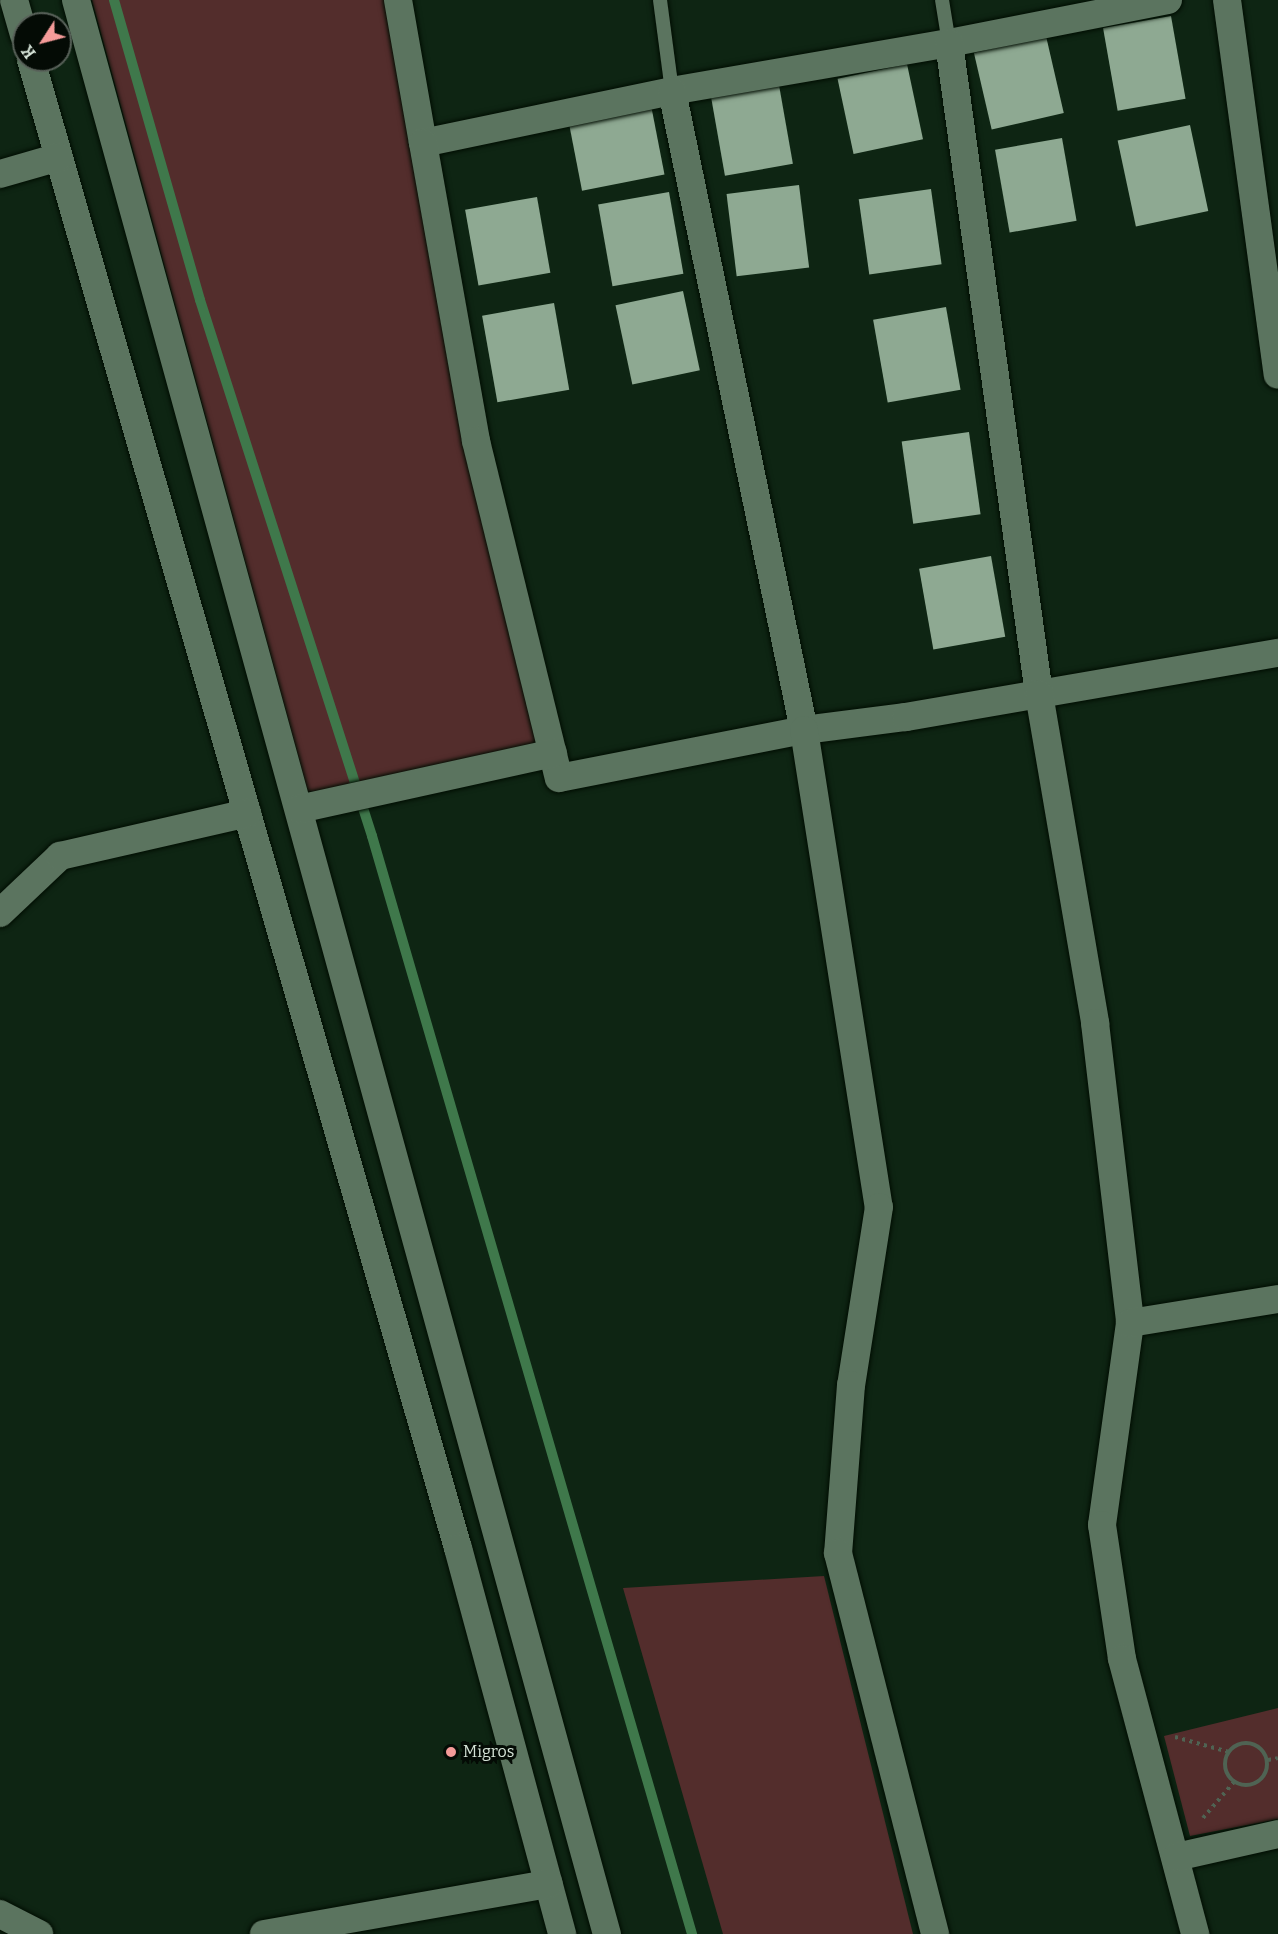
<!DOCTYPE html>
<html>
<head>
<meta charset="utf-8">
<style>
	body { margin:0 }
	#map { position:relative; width:1278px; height:1934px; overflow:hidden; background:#0e2513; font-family:Bitter,serif }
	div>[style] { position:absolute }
	.green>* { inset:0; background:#532d2c }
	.stream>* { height:10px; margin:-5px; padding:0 5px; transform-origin:5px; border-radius:5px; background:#3f784b }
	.building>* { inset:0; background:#8ea992; transform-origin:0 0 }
	.path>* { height:4px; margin-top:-2px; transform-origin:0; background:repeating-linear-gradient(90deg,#4f6353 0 3px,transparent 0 7.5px) }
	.path>.ring { margin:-2px; padding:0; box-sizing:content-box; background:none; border:4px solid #4f6353; border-radius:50% }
	.roads { filter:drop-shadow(0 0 2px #000d02) drop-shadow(0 0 2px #000d02) }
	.service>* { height:14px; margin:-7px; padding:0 7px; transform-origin:7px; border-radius:7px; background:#5b745f }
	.minor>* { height:28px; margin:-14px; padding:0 14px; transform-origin:14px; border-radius:14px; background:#5b745f }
	.dots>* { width:16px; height:16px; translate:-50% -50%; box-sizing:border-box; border:3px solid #040b05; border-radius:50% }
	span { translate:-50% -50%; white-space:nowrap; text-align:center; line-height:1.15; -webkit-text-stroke:6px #040b05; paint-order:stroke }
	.poi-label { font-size:16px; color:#d5e3d7 }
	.left { translate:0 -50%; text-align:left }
	.north { position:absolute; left:12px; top:12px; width:60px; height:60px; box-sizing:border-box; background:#040b05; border:2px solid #586159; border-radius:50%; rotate:234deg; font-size:16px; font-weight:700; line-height:24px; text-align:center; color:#d5e3d7 }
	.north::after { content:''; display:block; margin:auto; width:21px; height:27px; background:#f59b99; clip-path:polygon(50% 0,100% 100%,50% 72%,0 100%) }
</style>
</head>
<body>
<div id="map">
	<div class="green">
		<div style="clip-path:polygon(92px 0,396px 0,541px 756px,308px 792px)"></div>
		<div style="clip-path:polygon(824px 1576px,913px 1934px,723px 1934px,623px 1588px)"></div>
		<div style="clip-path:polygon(1278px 1708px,1278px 1819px,1190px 1836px,1164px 1736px)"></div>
	</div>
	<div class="stream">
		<div style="left:114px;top:0;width:312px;rotate:74deg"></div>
		<div style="left:200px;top:300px;width:563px;rotate:72.21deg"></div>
		<div style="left:372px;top:836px;width:1144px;rotate:73.75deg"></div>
	</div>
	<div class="building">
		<div style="left:1171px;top:16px;width:84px;height:69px;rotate:80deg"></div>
		<div style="left:1046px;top:36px;width:79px;height:74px;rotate:77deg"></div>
		<div style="left:907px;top:64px;width:77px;height:71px;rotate:78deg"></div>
		<div style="left:779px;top:85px;width:80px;height:69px;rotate:80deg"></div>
		<div style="left:650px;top:100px;width:76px;height:84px;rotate:79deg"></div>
		<div style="left:1190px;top:125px;width:88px;height:74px;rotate:78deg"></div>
		<div style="left:1062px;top:138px;width:84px;height:68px;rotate:80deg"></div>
		<div style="left:799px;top:185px;width:83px;height:73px;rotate:83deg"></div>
		<div style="left:931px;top:189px;width:76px;height:73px;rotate:82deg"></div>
		<div style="left:669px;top:192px;width:83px;height:72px;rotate:80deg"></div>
		<div style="left:537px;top:197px;width:77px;height:73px;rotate:80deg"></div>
		<div style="left:683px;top:291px;width:81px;height:69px;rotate:78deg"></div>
		<div style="left:554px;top:303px;width:88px;height:73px;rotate:80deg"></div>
		<div style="left:946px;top:307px;width:84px;height:74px;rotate:80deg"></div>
		<div style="left:969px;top:432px;width:83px;height:68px;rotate:82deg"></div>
		<div style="left:991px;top:556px;width:82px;height:73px;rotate:80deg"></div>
	</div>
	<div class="path">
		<div style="left:1175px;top:1737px;width:56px;rotate:15.5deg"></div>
		<div class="ring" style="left:1225px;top:1743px;width:38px;height:38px"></div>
		<div style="left:1268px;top:1760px;width:10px;rotate:-11deg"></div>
		<div style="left:1203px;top:1818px;width:48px;rotate:-49.3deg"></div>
	</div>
	<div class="roads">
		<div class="service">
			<div style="left:660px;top:0;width:92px;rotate:82.5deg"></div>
			<div style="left:942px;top:0;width:44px;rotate:80.8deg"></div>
		</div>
		<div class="minor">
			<div style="left:14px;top:0;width:36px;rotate:74deg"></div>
			<div style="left:76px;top:0;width:2006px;rotate:74.65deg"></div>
			<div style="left:398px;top:0;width:145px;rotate:80.1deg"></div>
			<div style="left:1168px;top:0;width:223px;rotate:168.9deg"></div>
			<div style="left:949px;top:43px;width:281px;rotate:170.2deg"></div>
			<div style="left:672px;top:91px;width:254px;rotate:168.2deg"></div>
			<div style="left:423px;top:143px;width:303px;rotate:79.9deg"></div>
			<div style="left:476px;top:441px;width:347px;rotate:76.2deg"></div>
			<div style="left:559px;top:778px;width:250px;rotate:-11.1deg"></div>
			<div style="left:804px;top:730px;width:103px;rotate:-7.3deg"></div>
			<div style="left:906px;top:717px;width:377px;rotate:-9.8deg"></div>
			<div style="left:1227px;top:0;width:378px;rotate:82.3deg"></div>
			<div style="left:949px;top:43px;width:657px;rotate:82.13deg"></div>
			<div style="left:1039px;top:694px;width:334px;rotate:80.3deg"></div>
			<div style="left:1095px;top:1023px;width:302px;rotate:83.3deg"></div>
			<div style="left:1130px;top:1323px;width:204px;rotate:97.9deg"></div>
			<div style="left:1102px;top:1525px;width:135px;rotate:81.5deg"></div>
			<div style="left:1122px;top:1659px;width:285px;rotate:75.1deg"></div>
			<div style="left:31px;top:60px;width:1548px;rotate:73.99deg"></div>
			<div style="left:458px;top:1548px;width:400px;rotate:74.9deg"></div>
			<div style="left:672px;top:91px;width:652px;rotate:78.33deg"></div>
			<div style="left:804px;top:730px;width:483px;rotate:81.1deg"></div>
			<div style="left:879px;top:1207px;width:180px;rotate:98.9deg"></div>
			<div style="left:851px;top:1385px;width:169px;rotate:94.4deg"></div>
			<div style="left:838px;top:1553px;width:393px;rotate:75.7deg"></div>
			<div style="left:0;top:174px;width:61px;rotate:-16.1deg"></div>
			<div style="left:299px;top:809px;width:260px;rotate:-12.4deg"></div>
			<div style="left:0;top:913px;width:83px;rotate:-43.5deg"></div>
			<div style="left:60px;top:856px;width:192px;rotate:-12.9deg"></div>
			<div style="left:1130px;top:1323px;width:150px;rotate:-9.2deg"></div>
			<div style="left:1176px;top:1857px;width:105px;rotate:-12.7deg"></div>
			<div style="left:0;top:1914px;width:44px;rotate:27.1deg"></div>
			<div style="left:264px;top:1934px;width:289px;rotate:-10deg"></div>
		</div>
	</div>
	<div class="dots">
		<div style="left:451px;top:1752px;background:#f59b99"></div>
	</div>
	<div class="poi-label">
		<span class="left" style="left:463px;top:1752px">Migros</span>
	</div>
	<div class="north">K</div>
</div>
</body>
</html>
